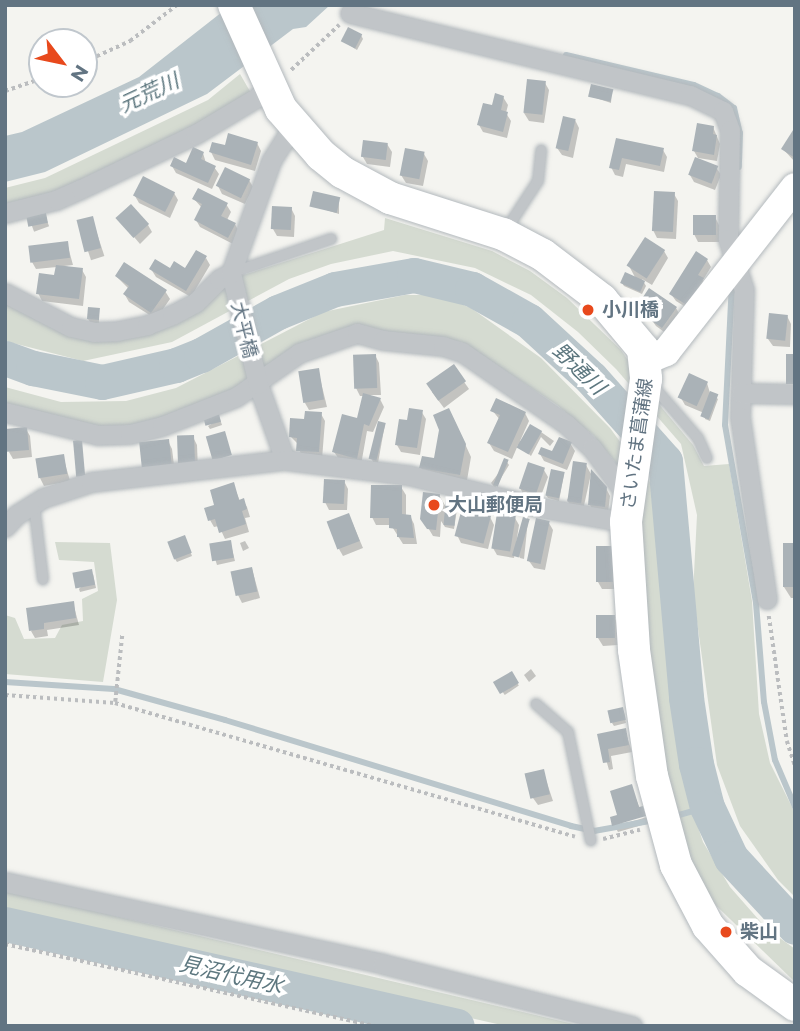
<!DOCTYPE html>
<html>
<head>
<meta charset="utf-8">
<style>
	body { margin:0 }
	#map { position:relative; width:800px; height:1031px; overflow:hidden; background:#f4f4f0; font-family:Montserrat,"Noto Sans JP",sans-serif }
	div>[style] { position:absolute }
	.green>* { inset:0; background:#d5dbd1 }
	.water>* { inset:0; background:#bac6cb }
	.shadow>* { inset:0; background:#0003; transform-origin:0 0 }
	.stream>* { height:6px; margin:-3px; padding:0 3px; transform-origin:3px; border-radius:3px; background:#bac6cb }
	.river>* { height:35px; margin:-17.5px; padding:0 17.5px; transform-origin:17.5px; border-radius:17.5px; background:#bac6cb }
	.building>* { inset:0; background:#aab2b7; transform-origin:0 0 }
	.path>* { height:3.5px; margin-top:-1.75px; transform-origin:0; background:repeating-linear-gradient(90deg,#bbbdbf 0 3.5px,transparent 0 7px) }
	.roads { filter:drop-shadow(0 0 2px #b3b9bd) drop-shadow(0 0 2px #b3b9bd) }
	.lane>* { height:10px; margin:-5px; padding:0 5px; transform-origin:5px; border-radius:5px; background:#c1c5c8 }
	.street>* { height:19px; margin:-9.5px; padding:0 9.5px; transform-origin:9.5px; border-radius:9.5px; background:#c1c5c8 }
	.secondary>* { height:28px; margin:-14px; padding:0 14px; transform-origin:14px; border-radius:14px; background:#fff }
	.primary>* { height:32px; margin:-16px; padding:0 16px; transform-origin:16px; border-radius:16px; background:#fff }
	.dots>* { width:19px; height:19px; translate:-50% -50%; box-sizing:border-box; border:4px solid #fff; border-radius:50% }
	span { translate:-50% -50%; white-space:nowrap; text-align:center; line-height:1.15; -webkit-text-stroke:7px #fff; paint-order:stroke }
	.poi-label { font-size:19px; color:#627482; font-weight:700 }
	.left { translate:0 -50%; text-align:left }
	.street-label { font-size:19px; color:#627482 }
	.water-label { font-size:21px; color:#5d777f; font-style:italic }
	.frame { position:absolute; inset:0; border:7px solid #627482; pointer-events:none }
	.north { position:absolute; left:28px; top:28px; width:70px; height:70px; box-sizing:border-box; background:#fff; border:2px solid #c0c7cd; border-radius:50%; rotate:122deg; font-size:19px; font-weight:700; line-height:28px; text-align:center; color:#627482 }
	.north::after { content:''; display:block; margin:auto; width:24px; height:32px; background:#e8491c; clip-path:polygon(50% 0,100% 100%,50% 72%,0 100%) }
</style>
</head>
<body>
<div id="map">
	<div class="green">
		<div style="clip-path:polygon(240px 74px,251px 93px,210px 117px,60px 192px,5px 207px,5px 188px,45px 178px,208px 100px)"></div>
		<div style="clip-path:polygon(385px 218px,492px 251px,530px 271px,567px 298px,621px 350px,652px 396px,693px 445px,704px 466px,729px 464px,752px 601px,759px 714px,770px 763px,795px 813px,795px 897px,778px 880px,740px 826px,717px 765px,693px 593px,697px 515px,681px 444px,616px 369px,578px 332px,531px 295px,475px 268px,393px 251px,331px 264px,289px 279px,172px 342px,83px 361px,5px 341px,5px 298px,123px 337px,240px 276px,384px 230px)"></div>
		<div style="clip-path:polygon(405px 295px,439px 295px,471px 308px,541px 358px,610px 428px,652px 485px,674px 722px,688px 797px,703px 842px,730px 887px,766px 928px,795px 949px,795px 982px,698px 888px,677px 841px,641px 638px,638px 490px,594px 436px,557px 405px,462px 342px,349px 329px,250px 387px,142px 427px,80px 427px,5px 404px,5px 387px,61px 402px,126px 401px,176px 388px,323px 312px)"></div>
		<div style="clip-path:polygon(55px 542px,110px 543px,117px 600px,103px 682px,5px 674px,5px 615px,15px 618px,24px 639px,55px 638px,62px 625px,83px 621px,82px 599px,98px 591px,94px 562px,59px 560px)"></div>
		<div style="clip-path:polygon(5px 890px,582px 1026px,506px 1026px,5px 913px)"></div>
	</div>
	<div class="water">
		<div style="clip-path:polygon(231px 5px,330px 5px,306px 27px,293px 29px,207px 94px,45px 172px,5px 182px,5px 136px,22px 132px,139px 77px)"></div>
	</div>
	<div class="shadow">
		<div style="clip-path:polygon(361px 35px,363px 39px,357px 50px,343px 41px)"></div>
		<div style="clip-path:polygon(545px 83px,549px 90px,544px 123px,529px 121px,524px 113px)"></div>
		<div style="clip-path:polygon(612px 90px,611px 103px,590px 96px)"></div>
		<div style="clip-path:polygon(503px 97px,508px 105px,506px 113px,511px 121px,507px 138px,483px 132px,479px 125px)"></div>
		<div style="clip-path:polygon(575px 120px,579px 128px,573px 158px,562px 155px,557px 148px)"></div>
		<div style="clip-path:polygon(713px 127px,720px 144px,717px 161px,698px 158px,694px 151px)"></div>
		<div style="clip-path:polygon(795px 130px,795px 162px,783px 149px)"></div>
		<div style="clip-path:polygon(617px 140px,663px 150px,667px 157px,664px 172px,626px 164px,623px 177px,615px 175px,611px 167px)"></div>
		<div style="clip-path:polygon(257px 143px,261px 151px,255px 171px,215px 160px,211px 152px)"></div>
		<div style="clip-path:polygon(387px 144px,392px 152px,390px 167px,367px 164px,363px 157px)"></div>
		<div style="clip-path:polygon(203px 153px,206px 163px,214px 167px,219px 174px,212px 189px,176px 173px,172px 166px,187px 165px)"></div>
		<div style="clip-path:polygon(424px 154px,428px 161px,423px 186px,406px 183px,401px 175px)"></div>
		<div style="clip-path:polygon(716px 167px,721px 175px,715px 190px,694px 182px,690px 175px)"></div>
		<div style="clip-path:polygon(249px 180px,253px 187px,245px 204px,222px 194px,218px 186px)"></div>
		<div style="clip-path:polygon(174px 193px,178px 200px,170px 218px,139px 203px,135px 196px)"></div>
		<div style="clip-path:polygon(674px 194px,678px 201px,676px 239px,657px 238px,653px 230px)"></div>
		<div style="clip-path:polygon(194px 199px,226px 204px,231px 212px,227px 220px,235px 224px,239px 232px,233px 244px,200px 227px,196px 220px,202px 208px)"></div>
		<div style="clip-path:polygon(339px 199px,339px 214px,311px 205px)"></div>
		<div style="clip-path:polygon(291px 208px,295px 216px,294px 237px,277px 236px,273px 229px)"></div>
		<div style="left:45px;top:215px;width:12px;height:16px;rotate:70deg"></div>
		<div style="clip-path:polygon(715px 217px,719px 225px,719px 242px,698px 242px,694px 234px)"></div>
		<div style="left:92px;top:218px;width:40px;height:14px;rotate:72deg"></div>
		<div style="clip-path:polygon(118px 218px,148px 225px,152px 232px,140px 244px)"></div>
		<div style="clip-path:polygon(67px 243px,73px 265px,64px 266px,82px 270px,86px 277px,83px 306px,42px 301px,38px 293px,56px 277px,57px 267px,36px 269px,32px 262px)"></div>
		<div style="clip-path:polygon(664px 251px,668px 258px,652px 285px,642px 279px,646px 286px,642px 294px,624px 286px,622px 283px,636px 279px,629px 266px)"></div>
		<div style="clip-path:polygon(206px 258px,210px 265px,191px 297px,156px 277px,151px 269px,186px 270px)"></div>
		<div style="clip-path:polygon(707px 260px,711px 267px,703px 280px,707px 287px,692px 311px,676px 301px,671px 294px)"></div>
		<div style="clip-path:polygon(117px 277px,165px 291px,170px 299px,156px 319px,129px 302px,125px 295px,129px 289px)"></div>
		<div style="clip-path:polygon(641px 303px,676px 308px,680px 315px,667px 334px,656px 326px,651px 319px,653px 316px)"></div>
		<div style="clip-path:polygon(99px 310px,99px 324px,90px 322px,88px 319px)"></div>
		<div style="clip-path:polygon(787px 316px,791px 324px,790px 347px,773px 346px,768px 339px)"></div>
		<div style="clip-path:polygon(375px 355px,379px 363px,381px 395px,368px 395px,380px 399px,384px 407px,373px 432px,367px 431px,361px 465px,339px 459px,334px 452px,358px 420px,364px 396px,360px 396px,356px 388px)"></div>
		<div style="clip-path:polygon(453px 366px,469px 389px,444px 408px,432px 392px)"></div>
		<div style="clip-path:polygon(318px 370px,327px 407px,309px 410px,305px 403px)"></div>
		<div style="clip-path:polygon(707px 383px,710px 393px,718px 399px,710px 421px,705px 419px,704px 413px,685px 405px,681px 398px)"></div>
		<div style="clip-path:polygon(492px 410px,525px 413px,529px 421px,520px 441px,541px 432px,554px 441px,550px 446px,541px 437px,531px 456px,518px 445px,512px 459px,494px 451px,489px 443px,500px 420px)"></div>
		<div style="clip-path:polygon(421px 411px,426px 419px,420px 455px,401px 452px,397px 445px,409px 422px)"></div>
		<div style="clip-path:polygon(321px 414px,325px 421px,322px 459px,302px 458px,298px 444px,291px 437px,306px 421px)"></div>
		<div style="clip-path:polygon(220px 419px,222px 425px,210px 429px,208px 426px)"></div>
		<div style="clip-path:polygon(455px 422px,471px 457px,466px 486px,428px 479px,421px 468px,436px 460px)"></div>
		<div style="clip-path:polygon(385px 424px,378px 463px,373px 462px,371px 458px)"></div>
		<div style="clip-path:polygon(26px 429px,30px 436px,32px 457px,13px 459px,9px 452px)"></div>
		<div style="clip-path:polygon(193px 437px,197px 445px,198px 470px,185px 471px)"></div>
		<div style="clip-path:polygon(168px 441px,172px 449px,175px 473px,148px 476px)"></div>
		<div style="clip-path:polygon(570px 443px,575px 451px,567px 470px,544px 461px,540px 454px,553px 454px)"></div>
		<div style="clip-path:polygon(63px 456px,70px 481px,44px 486px,40px 478px)"></div>
		<div style="clip-path:polygon(507px 462px,509px 465px,495px 488px,491px 483px)"></div>
		<div style="clip-path:polygon(586px 465px,591px 474px,583px 510px,572px 508px,567px 500px)"></div>
		<div style="clip-path:polygon(544px 470px,548px 477px,539px 501px,524px 495px,520px 488px)"></div>
		<div style="clip-path:polygon(564px 474px,559px 501px,548px 498px,546px 495px)"></div>
		<div style="clip-path:polygon(344px 481px,348px 489px,347px 510px,329px 510px,325px 502px)"></div>
		<div style="clip-path:polygon(233px 484px,240px 501px,243px 500px,247px 507px,250px 517px,245px 518px,249px 532px,225px 539px,219px 526px,214px 527px,210px 520px)"></div>
		<div style="clip-path:polygon(401px 487px,406px 495px,406px 516px,410px 516px,414px 524px,417px 544px,403px 544px,391px 525px,376px 525px,372px 517px)"></div>
		<div style="clip-path:polygon(606px 488px,610px 496px,608px 513px,594px 512px,590px 505px)"></div>
		<div style="clip-path:polygon(439px 495px,446px 507px,456px 500px,458px 503px,454px 529px,445px 527px,441px 521px,440px 537px,433px 536px,427px 526px)"></div>
		<div style="clip-path:polygon(490px 517px,494px 525px,488px 549px,461px 543px,457px 535px)"></div>
		<div style="clip-path:polygon(515px 518px,519px 525px,514px 558px,497px 555px,493px 548px)"></div>
		<div style="clip-path:polygon(528px 520px,524px 559px,520px 558px,518px 555px)"></div>
		<div style="clip-path:polygon(352px 522px,363px 548px,343px 556px,339px 549px)"></div>
		<div style="clip-path:polygon(549px 523px,553px 530px,545px 570px,534px 568px,529px 561px)"></div>
		<div style="clip-path:polygon(186px 540px,192px 556px,177px 562px,175px 559px)"></div>
		<div style="clip-path:polygon(245px 541px,249px 548px,243px 551px,240px 543px)"></div>
		<div style="clip-path:polygon(231px 545px,235px 561px,217px 565px,211px 546px)"></div>
		<div style="clip-path:polygon(795px 545px,795px 598px,791px 598px,784px 587px)"></div>
		<div style="clip-path:polygon(612px 548px,617px 589px,602px 589px,598px 582px)"></div>
		<div style="clip-path:polygon(252px 569px,260px 598px,242px 603px,238px 595px)"></div>
		<div style="clip-path:polygon(93px 574px,96px 588px,80px 592px,79px 589px)"></div>
		<div style="clip-path:polygon(73px 603px,79px 625px,47px 630px,48px 636px,35px 638px,31px 631px)"></div>
		<div style="clip-path:polygon(614px 617px,618px 625px,618px 645px,603px 646px,598px 638px)"></div>
		<div style="clip-path:polygon(531px 669px,536px 676px,529px 682px,524px 675px)"></div>
		<div style="left:511px;top:674px;width:14px;height:17px;rotate:56deg"></div>
		<div style="clip-path:polygon(624px 712px,626px 723px,614px 726px,612px 723px)"></div>
		<div style="clip-path:polygon(625px 730px,632px 752px,611px 756px,613px 769px,609px 770px,599px 735px)"></div>
		<div style="clip-path:polygon(543px 771px,553px 801px,538px 805px,533px 798px)"></div>
		<div style="clip-path:polygon(631px 786px,640px 809px,646px 814px,620px 822px,620px 825px,647px 817px,649px 823px,618px 832px,614px 825px)"></div>
	</div>
	<div class="stream">
		<div style="left:566px;top:55px;width:131px;rotate:13.2deg"></div>
		<div style="left:694px;top:85px;width:26px;rotate:25deg"></div>
		<div style="left:718px;top:96px;width:20px;rotate:37deg"></div>
		<div style="left:734px;top:108px;width:26px;rotate:77deg"></div>
		<div style="left:740px;top:133px;width:34px;rotate:92deg"></div>
		<div style="left:732px;top:282px;width:143px;rotate:92.8deg"></div>
		<div style="left:725px;top:425px;width:181px;rotate:80.1deg"></div>
		<div style="left:756px;top:603px;width:99px;rotate:85.4deg"></div>
		<div style="left:764px;top:702px;width:59px;rotate:79.3deg"></div>
		<div style="left:775px;top:760px;width:51px;rotate:66.9deg"></div>
		<div style="left:5px;top:682px;width:109px;rotate:3.7deg"></div>
		<div style="left:114px;top:689px;width:115px;rotate:15.6deg"></div>
		<div style="left:225px;top:720px;width:362px;rotate:17deg"></div>
		<div style="left:571px;top:826px;width:24px;rotate:12deg"></div>
		<div style="left:594px;top:831px;width:62px;rotate:-10.2deg"></div>
		<div style="left:672px;top:817px;width:36px;rotate:-16deg"></div>
	</div>
	<div class="river">
		<div style="left:5px;top:358px;width:30px;rotate:20deg"></div>
		<div style="left:33px;top:368px;width:70px;rotate:11.5deg"></div>
		<div style="left:102px;top:382px;width:76px;rotate:-12.9deg"></div>
		<div style="left:176px;top:365px;width:27px;rotate:-22deg"></div>
		<div style="left:201px;top:355px;width:88px;rotate:-29.2deg"></div>
		<div style="left:278px;top:312px;width:61px;rotate:-22deg"></div>
		<div style="left:335px;top:289px;width:80px;rotate:-10deg"></div>
		<div style="left:414px;top:275px;width:60px;rotate:13.6deg"></div>
		<div style="left:472px;top:289px;width:65px;rotate:29.3deg"></div>
		<div style="left:529px;top:321px;width:84px;rotate:42.6deg"></div>
		<div style="left:591px;top:378px;width:111px;rotate:48.3deg"></div>
		<div style="left:665px;top:461px;width:238px;rotate:84.9deg"></div>
		<div style="left:686px;top:698px;width:67px;rotate:81.4deg"></div>
		<div style="left:696px;top:764px;width:44px;rotate:75.7deg"></div>
		<div style="left:707px;top:807px;width:56px;rotate:64.8deg"></div>
		<div style="left:731px;top:858px;width:94px;rotate:47.2deg"></div>
		<div style="left:5px;top:924px;width:463px;rotate:12.7deg"></div>
	</div>
	<div class="building">
		<div style="left:348px;top:27px;width:16px;height:16px;rotate:27deg"></div>
		<div style="left:527px;top:79px;width:19px;height:34px;rotate:6deg"></div>
		<div style="left:591px;top:84px;width:23px;height:13px;rotate:13deg"></div>
		<div style="clip-path:polygon(495px 93px,504px 96px,501px 110px,508px 112px,503px 132px,477px 125px,483px 103px,492px 105px)"></div>
		<div style="left:563px;top:116px;width:13px;height:33px;rotate:13deg"></div>
		<div style="clip-path:polygon(697px 123px,714px 126px,713px 134px,717px 135px,714px 155px,692px 151px)"></div>
		<div style="clip-path:polygon(795px 127px,795px 158px,781px 149px)"></div>
		<div style="clip-path:polygon(228px 133px,258px 142px,251px 165px,209px 152px,212px 142px,225px 145px)"></div>
		<div style="clip-path:polygon(616px 138px,664px 148px,660px 166px,622px 158px,619px 170px,609px 168px)"></div>
		<div style="left:363px;top:140px;width:25px;height:17px;rotate:7deg"></div>
		<div style="clip-path:polygon(193px 147px,204px 152px,201px 159px,216px 166px,208px 183px,170px 166px,174px 157px,186px 163px)"></div>
		<div style="left:405px;top:148px;width:20px;height:28px;rotate:11deg"></div>
		<div style="left:695px;top:157px;width:25px;height:19px;rotate:21deg"></div>
		<div style="left:225px;top:167px;width:28px;height:21px;rotate:26deg"></div>
		<div style="left:143px;top:176px;width:36px;height:22px;rotate:27deg"></div>
		<div style="clip-path:polygon(198px 188px,228px 203px,221px 216px,236px 223px,228px 238px,194px 220px,202px 204px,192px 199px)"></div>
		<div style="left:313px;top:191px;width:28px;height:16px;rotate:13deg"></div>
		<div style="left:654px;top:191px;width:21px;height:40px;rotate:3deg"></div>
		<div style="left:131px;top:204px;width:27px;height:21px;rotate:48deg"></div>
		<div style="left:272px;top:206px;width:20px;height:23px;rotate:3deg"></div>
		<div style="left:46px;top:213px;width:10px;height:20px;rotate:79deg"></div>
		<div style="left:693px;top:215px;width:23px;height:20px"></div>
		<div style="left:93px;top:216px;width:33px;height:17px;rotate:76deg"></div>
		<div style="left:645px;top:237px;width:24px;height:34px;rotate:33deg"></div>
		<div style="left:68px;top:241px;width:17px;height:40px;rotate:83deg"></div>
		<div style="clip-path:polygon(196px 250px,207px 256px,186px 291px,149px 269px,155px 259px,170px 268px,174px 261px,185px 268px)"></div>
		<div style="clip-path:polygon(696px 251px,708px 259px,698px 275px,704px 278px,687px 305px,669px 294px)"></div>
		<div style="clip-path:polygon(124px 262px,167px 290px,151px 313px,123px 294px,129px 286px,115px 276px)"></div>
		<div style="clip-path:polygon(56px 265px,83px 268px,79px 299px,36px 294px,39px 273px,54px 275px)"></div>
		<div style="left:625px;top:272px;width:22px;height:12px;rotate:24deg"></div>
		<div style="clip-path:polygon(649px 288px,677px 307px,662px 328px,649px 319px,653px 313px,639px 303px)"></div>
		<div style="left:88px;top:307px;width:12px;height:12px;rotate:5deg"></div>
		<div style="left:769px;top:313px;width:19px;height:26px;rotate:6deg"></div>
		<div style="left:376px;top:354px;width:34px;height:23px;rotate:88deg"></div>
		<div style="left:786px;top:354px;width:9px;height:30px"></div>
		<div style="left:454px;top:364px;width:21px;height:34px;rotate:55deg"></div>
		<div style="left:319px;top:368px;width:32px;height:21px;rotate:81deg"></div>
		<div style="left:689px;top:373px;width:21px;height:27px;rotate:25deg"></div>
		<div style="left:710px;top:391px;width:9px;height:27px;rotate:21deg"></div>
		<div style="clip-path:polygon(363px 393px,381px 398px,369px 426px,364px 424px,357px 459px,332px 452px,342px 414px,357px 418px)"></div>
		<div style="clip-path:polygon(496px 398px,526px 412px,508px 452px,487px 443px,500px 415px,490px 411px)"></div>
		<div style="clip-path:polygon(409px 408px,423px 410px,417px 448px,395px 445px,399px 419px,407px 420px)"></div>
		<div style="clip-path:polygon(449px 408px,466px 444px,460px 475px,419px 468px,422px 456px,434px 458px,439px 430px,433px 415px)"></div>
		<div style="clip-path:polygon(305px 411px,322px 412px,319px 452px,296px 451px,297px 438px,289px 437px,290px 418px,304px 419px)"></div>
		<div style="left:219px;top:414px;width:8px;height:16px;rotate:76deg"></div>
		<div style="left:378px;top:421px;width:8px;height:39px;rotate:14deg"></div>
		<div style="left:530px;top:424px;width:14px;height:27px;rotate:30deg"></div>
		<div style="left:27px;top:427px;width:23px;height:22px;rotate:85deg"></div>
		<div style="left:225px;top:431px;width:25px;height:20px;rotate:74deg"></div>
		<div style="left:194px;top:435px;width:28px;height:17px;rotate:88deg"></div>
		<div style="clip-path:polygon(559px 437px,572px 442px,563px 464px,538px 454px,541px 447px,552px 451px)"></div>
		<div style="left:169px;top:439px;width:27px;height:30px;rotate:84deg"></div>
		<div style="left:82px;top:440px;width:36px;height:9px;rotate:85deg"></div>
		<div style="left:64px;top:454px;width:20px;height:29px;rotate:81deg"></div>
		<div style="left:504px;top:458px;width:5px;height:29px;rotate:22deg"></div>
		<div style="left:573px;top:461px;width:14px;height:41px;rotate:8deg"></div>
		<div style="left:528px;top:462px;width:18px;height:28px;rotate:19deg"></div>
		<div style="left:551px;top:469px;width:14px;height:27px;rotate:12deg"></div>
		<div style="clip-path:polygon(591px 469px,607px 487px,605px 507px,588px 505px)"></div>
		<div style="left:324px;top:479px;width:21px;height:24px;rotate:3deg"></div>
		<div style="clip-path:polygon(234px 482px,239px 500px,244px 498px,247px 509px,242px 511px,246px 524px,219px 533px,215px 519px,208px 521px,204px 508px,214px 505px,210px 490px)"></div>
		<div style="clip-path:polygon(371px 485px,402px 485px,402px 514px,411px 515px,414px 538px,397px 537px,397px 529px,389px 528px,389px 518px,370px 518px)"></div>
		<div style="clip-path:polygon(423px 492px,440px 494px,436px 530px,427px 529px,420px 519px)"></div>
		<div style="left:446px;top:497px;width:11px;height:28px;rotate:5deg"></div>
		<div style="left:462px;top:508px;width:30px;height:29px;rotate:15deg"></div>
		<div style="left:349px;top:513px;width:30px;height:24px;rotate:69deg"></div>
		<div style="left:497px;top:513px;width:19px;height:36px;rotate:9deg"></div>
		<div style="left:523px;top:517px;width:7px;height:40px;rotate:16deg"></div>
		<div style="left:536px;top:518px;width:14px;height:44px;rotate:12deg"></div>
		<div style="left:185px;top:535px;width:19px;height:19px;rotate:69deg"></div>
		<div style="left:231px;top:540px;width:18px;height:22px;rotate:81deg"></div>
		<div style="left:783px;top:543px;width:12px;height:44px"></div>
		<div style="left:596px;top:546px;width:17px;height:36px"></div>
		<div style="left:252px;top:567px;width:25px;height:22px;rotate:78deg"></div>
		<div style="left:92px;top:569px;width:16px;height:20px;rotate:79deg"></div>
		<div style="clip-path:polygon(74px 601px,76px 618px,44px 623px,44px 629px,29px 631px,26px 608px)"></div>
		<div style="left:615px;top:615px;width:23px;height:19px;rotate:90deg"></div>
		<div style="left:512px;top:671px;width:14px;height:22px;rotate:60deg"></div>
		<div style="left:623px;top:707px;width:13px;height:16px;rotate:77deg"></div>
		<div style="clip-path:polygon(626px 728px,629px 745px,608px 749px,610px 762px,603px 763px,597px 734px)"></div>
		<div style="left:544px;top:769px;width:26px;height:20px;rotate:77deg"></div>
		<div style="clip-path:polygon(632px 784px,639px 807px,643px 806px,646px 816px,612px 826px,610px 817px,617px 815px,610px 791px)"></div>
	</div>
	<div class="path">
		<div style="left:84px;top:62px;width:51px;rotate:-24.5deg"></div>
		<div style="left:130px;top:41px;width:59px;rotate:-37.5deg"></div>
		<div style="left:291px;top:70px;width:66px;rotate:-43.2deg"></div>
		<div style="left:5px;top:91px;width:39px;rotate:-19deg"></div>
		<div style="left:769px;top:616px;width:126px;rotate:81.8deg"></div>
		<div style="left:787px;top:741px;width:25px;rotate:72deg"></div>
		<div style="left:5px;top:695px;width:110px;rotate:4.2deg"></div>
		<div style="left:115px;top:703px;width:479px;rotate:16.2deg"></div>
		<div style="left:115px;top:702px;width:67px;rotate:-84deg"></div>
		<div style="left:603px;top:839px;width:38px;rotate:-14deg"></div>
		<div style="left:5px;top:944px;width:380px;rotate:12.5deg"></div>
	</div>
	<div class="roads">
		<div class="lane">
			<div style="left:506px;top:230px;width:59px;rotate:-56.9deg"></div>
			<div style="left:538px;top:181px;width:31px;rotate:-84deg"></div>
			<div style="left:231px;top:273px;width:106px;rotate:-18.8deg"></div>
			<div style="left:653px;top:386px;width:69px;rotate:49.1deg"></div>
			<div style="left:698px;top:438px;width:22px;rotate:66deg"></div>
			<div style="left:34px;top:504px;width:76px;rotate:83.2deg"></div>
			<div style="left:536px;top:704px;width:43px;rotate:41.2deg"></div>
			<div style="left:568px;top:732px;width:111px;rotate:78.1deg"></div>
		</div>
		<div class="street">
			<div style="left:350px;top:13px;width:350px;rotate:13.6deg"></div>
			<div style="left:690px;top:95px;width:37px;rotate:26deg"></div>
			<div style="left:723px;top:111px;width:20px;rotate:70deg"></div>
			<div style="left:730px;top:130px;width:109px;rotate:91.1deg"></div>
			<div style="left:728px;top:239px;width:53px;rotate:72.6deg"></div>
			<div style="left:744px;top:290px;width:127px;rotate:91.8deg"></div>
			<div style="left:740px;top:417px;width:184px;rotate:81.6deg"></div>
			<div style="left:5px;top:213px;width:53px;rotate:-14.3deg"></div>
			<div style="left:56px;top:200px;width:27px;rotate:-24deg"></div>
			<div style="left:81px;top:189px;width:127px;rotate:-25.6deg"></div>
			<div style="left:196px;top:134px;width:87px;rotate:-31deg"></div>
			<div style="left:5px;top:293px;width:74px;rotate:27.3deg"></div>
			<div style="left:71px;top:327px;width:24px;rotate:12deg"></div>
			<div style="left:94px;top:332px;width:23px;rotate:-2deg"></div>
			<div style="left:117px;top:331px;width:31px;rotate:-11deg"></div>
			<div style="left:147px;top:325px;width:27px;rotate:-22deg"></div>
			<div style="left:172px;top:315px;width:26px;rotate:-28deg"></div>
			<div style="left:195px;top:303px;width:34px;rotate:-45deg"></div>
			<div style="left:219px;top:279px;width:13px;rotate:-27deg"></div>
			<div style="left:741px;top:393px;width:54px;rotate:1.1deg"></div>
			<div style="left:5px;top:412px;width:96px;rotate:13.9deg"></div>
			<div style="left:98px;top:435px;width:32px;rotate:-2deg"></div>
			<div style="left:130px;top:434px;width:33px;rotate:-14deg"></div>
			<div style="left:162px;top:426px;width:79px;rotate:-21.4deg"></div>
			<div style="left:236px;top:397px;width:77px;rotate:-34.9deg"></div>
			<div style="left:299px;top:353px;width:61px;rotate:-19deg"></div>
			<div style="left:357px;top:333px;width:27px;rotate:15deg"></div>
			<div style="left:383px;top:340px;width:60px;rotate:5.7deg"></div>
			<div style="left:443px;top:346px;width:20px;rotate:18deg"></div>
			<div style="left:462px;top:352px;width:126px;rotate:34.7deg"></div>
			<div style="left:566px;top:424px;width:35px;rotate:43deg"></div>
			<div style="left:592px;top:448px;width:59px;rotate:53.9deg"></div>
			<div style="left:285px;top:460px;width:81px;rotate:-109.6deg"></div>
			<div style="left:258px;top:384px;width:114px;rotate:-103.7deg"></div>
			<div style="left:231px;top:273px;width:119px;rotate:-70.3deg"></div>
			<div style="left:271px;top:161px;width:41px;rotate:-57.8deg"></div>
			<div style="left:5px;top:527px;width:16px;rotate:-47deg"></div>
			<div style="left:16px;top:515px;width:32px;rotate:-32deg"></div>
			<div style="left:43px;top:498px;width:51px;rotate:-18.4deg"></div>
			<div style="left:91px;top:482px;width:195px;rotate:-6.5deg"></div>
			<div style="left:285px;top:460px;width:124px;rotate:7deg"></div>
			<div style="left:408px;top:475px;width:139px;rotate:13.7deg"></div>
			<div style="left:543px;top:508px;width:84px;rotate:9.6deg"></div>
			<div style="left:5px;top:882px;width:387px;rotate:12.2deg"></div>
			<div style="left:383px;top:964px;width:257px;rotate:14deg"></div>
		</div>
		<div class="secondary">
			<div style="left:647px;top:360px;width:21px;rotate:-23deg"></div>
			<div style="left:666px;top:352px;width:209px;rotate:-52deg"></div>
		</div>
		<div class="primary">
			<div style="left:234px;top:5px;width:114px;rotate:65.7deg"></div>
			<div style="left:281px;top:109px;width:61px;rotate:49deg"></div>
			<div style="left:321px;top:155px;width:27px;rotate:39deg"></div>
			<div style="left:342px;top:172px;width:55px;rotate:28.4deg"></div>
			<div style="left:390px;top:198px;width:119px;rotate:17.7deg"></div>
			<div style="left:503px;top:234px;width:45px;rotate:27.7deg"></div>
			<div style="left:543px;top:255px;width:74px;rotate:37.3deg"></div>
			<div style="left:602px;top:300px;width:64px;rotate:50.1deg"></div>
			<div style="left:643px;top:349px;width:30px;rotate:84deg"></div>
			<div style="left:646px;top:379px;width:144px;rotate:98deg"></div>
			<div style="left:626px;top:522px;width:128px;rotate:86.4deg"></div>
			<div style="left:634px;top:650px;width:127px;rotate:81.9deg"></div>
			<div style="left:652px;top:776px;width:92px;rotate:74.9deg"></div>
			<div style="left:676px;top:865px;width:69px;rotate:62.3deg"></div>
			<div style="left:708px;top:926px;width:60px;rotate:48.4deg"></div>
			<div style="left:748px;top:971px;width:58px;rotate:35.9deg"></div>
		</div>
	</div>
	<div class="dots">
		<div style="left:588px;top:310px;background:#e8491c"></div>
		<div style="left:434px;top:505px;background:#e8491c"></div>
		<div style="left:726px;top:932px;background:#e8491c"></div>
	</div>
	<div class="poi-label">
		<span class="left" style="left:602px;top:310px">小川橋</span>
		<span class="left" style="left:448px;top:505px">大山郵便局</span>
		<span class="left" style="left:740px;top:932px">柴山</span>
	</div>
	<div class="street-label">
		<span style="left:244px;top:330px;rotate:76deg">大平橋</span>
		<span style="left:637px;top:444px;rotate:-82deg">さいたま菖蒲線</span>
	</div>
	<div class="water-label">
		<span style="left:149px;top:93px;rotate:-25deg">元荒川</span>
		<span style="left:579px;top:369px;rotate:44deg">野通川</span>
		<span style="left:231px;top:975px;rotate:13deg">見沼代用水</span>
	</div>
	<div class="frame"></div>
	<div class="north">N</div>
</div>
</body>
</html>
